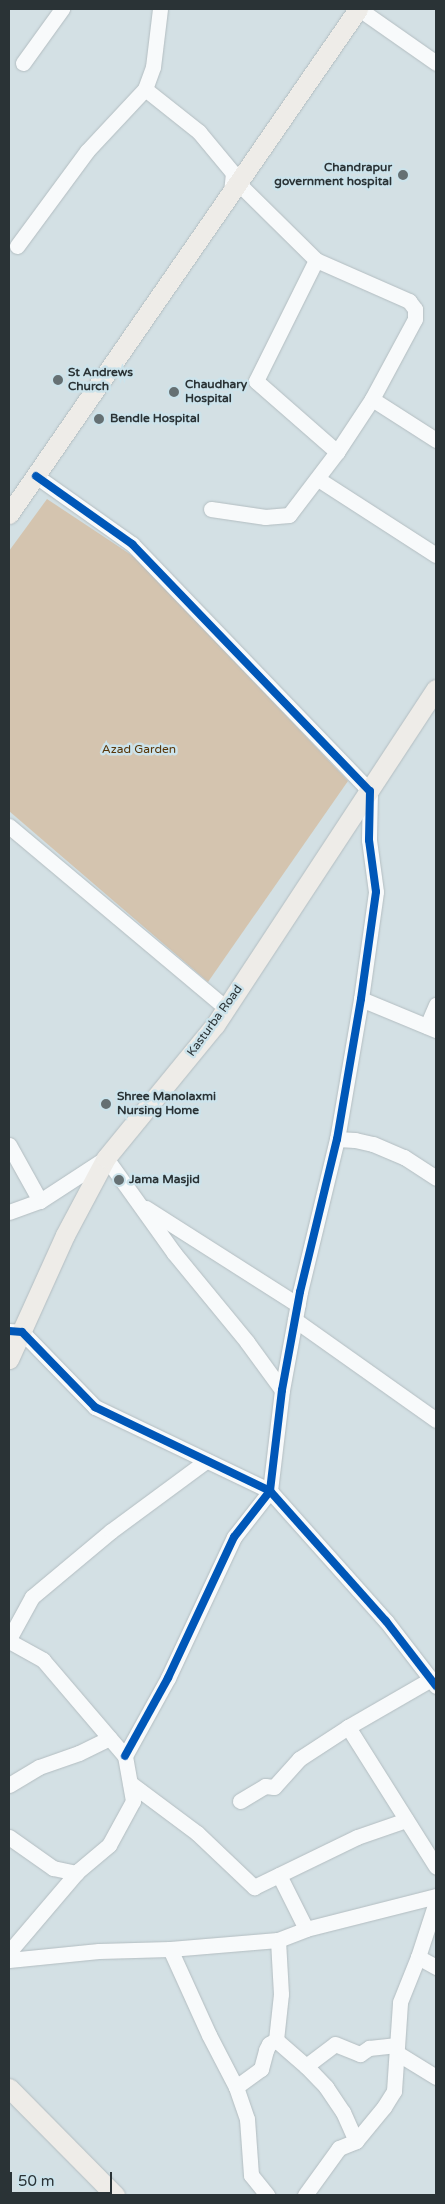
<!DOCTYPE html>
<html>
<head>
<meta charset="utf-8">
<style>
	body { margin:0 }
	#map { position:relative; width:445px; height:2204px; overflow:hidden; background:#d3e0e4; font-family:"Varela Round",sans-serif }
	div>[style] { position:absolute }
	.green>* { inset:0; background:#d4c4af }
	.roads { filter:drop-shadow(0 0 1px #b3bdc1) drop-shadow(0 0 1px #b3bdc1) }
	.minor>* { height:15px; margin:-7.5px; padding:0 7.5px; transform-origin:7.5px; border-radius:7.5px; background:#f8fafb }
	.major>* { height:19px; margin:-9.5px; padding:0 9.5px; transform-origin:9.5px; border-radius:9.5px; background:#eeece8 }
	.cycleway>* { height:8px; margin:-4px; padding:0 4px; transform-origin:4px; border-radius:4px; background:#0057b8 }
	.dots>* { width:14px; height:14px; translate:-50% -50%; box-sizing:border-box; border:2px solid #cce3eb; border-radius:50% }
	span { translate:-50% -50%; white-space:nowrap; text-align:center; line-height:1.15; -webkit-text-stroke:5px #cce3eb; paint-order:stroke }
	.poi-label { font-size:12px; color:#2a3336; font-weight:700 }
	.right { translate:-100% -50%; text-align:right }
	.left { translate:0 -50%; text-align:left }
	.park-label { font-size:12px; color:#573609 }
	.street-label { font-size:12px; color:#2a3336 }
	.frame { position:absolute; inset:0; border:10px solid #2a3336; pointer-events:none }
	.scale { position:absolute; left:10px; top:2172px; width:102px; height:22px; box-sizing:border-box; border:2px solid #2a3336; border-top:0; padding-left:6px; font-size:15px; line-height:18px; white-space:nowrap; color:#2a3336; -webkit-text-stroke:4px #cce3eb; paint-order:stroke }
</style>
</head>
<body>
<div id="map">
	<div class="green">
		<div style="clip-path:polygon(47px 499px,136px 558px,348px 781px,208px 982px,9px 811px,9px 551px)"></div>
	</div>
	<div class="roads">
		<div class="minor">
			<div style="left:160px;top:9px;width:58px;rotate:96.9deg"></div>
			<div style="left:153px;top:67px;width:23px;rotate:110deg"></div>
			<div style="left:145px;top:89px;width:69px;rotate:38.5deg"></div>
			<div style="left:199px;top:132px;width:53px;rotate:50.3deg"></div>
			<div style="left:233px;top:173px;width:18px;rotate:96deg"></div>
			<div style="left:359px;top:9px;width:94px;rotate:35deg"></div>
			<div style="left:23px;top:63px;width:67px;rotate:-54.2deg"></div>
			<div style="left:238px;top:183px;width:110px;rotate:44.6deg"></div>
			<div style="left:316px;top:260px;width:135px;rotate:116.4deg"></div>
			<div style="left:256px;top:381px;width:108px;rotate:41.2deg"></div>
			<div style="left:337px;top:452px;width:64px;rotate:-56.6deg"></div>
			<div style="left:372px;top:399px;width:76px;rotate:32.6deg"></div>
			<div style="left:17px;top:246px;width:118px;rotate:-53.6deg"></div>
			<div style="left:87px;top:151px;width:85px;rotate:-46.9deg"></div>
			<div style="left:316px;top:260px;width:102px;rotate:23.8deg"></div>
			<div style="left:409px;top:301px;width:10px;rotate:53deg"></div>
			<div style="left:415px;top:309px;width:10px;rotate:90deg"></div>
			<div style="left:415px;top:319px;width:91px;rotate:118.3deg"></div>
			<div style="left:36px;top:476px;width:118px;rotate:35.3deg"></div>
			<div style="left:132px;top:544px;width:343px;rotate:46.1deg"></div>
			<div style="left:370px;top:791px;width:49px;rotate:91.2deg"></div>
			<div style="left:369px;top:840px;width:52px;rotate:82.3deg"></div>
			<div style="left:376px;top:892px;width:108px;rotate:98deg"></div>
			<div style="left:361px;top:999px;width:142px;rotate:99.7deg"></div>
			<div style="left:337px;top:1139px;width:157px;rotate:103.6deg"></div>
			<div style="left:300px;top:1292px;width:100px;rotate:100.4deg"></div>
			<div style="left:282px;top:1390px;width:102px;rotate:96.8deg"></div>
			<div style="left:270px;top:1491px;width:58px;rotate:128deg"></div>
			<div style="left:234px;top:1537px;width:156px;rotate:115.1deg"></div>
			<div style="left:168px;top:1678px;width:89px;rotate:118.9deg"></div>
			<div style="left:318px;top:479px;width:140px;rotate:32.8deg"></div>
			<div style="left:211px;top:509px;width:55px;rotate:8.4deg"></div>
			<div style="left:265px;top:517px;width:24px;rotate:-5deg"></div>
			<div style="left:289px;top:515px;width:79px;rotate:-52.7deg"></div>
			<div style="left:9px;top:826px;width:283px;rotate:40deg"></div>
			<div style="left:361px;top:999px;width:81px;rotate:22.5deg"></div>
			<div style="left:427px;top:1026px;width:23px;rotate:-67deg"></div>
			<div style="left:337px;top:1139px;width:18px;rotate:3deg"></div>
			<div style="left:355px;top:1140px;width:18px;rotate:13deg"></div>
			<div style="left:373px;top:1144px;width:34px;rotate:23deg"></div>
			<div style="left:404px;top:1157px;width:38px;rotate:33deg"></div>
			<div style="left:9px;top:1145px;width:64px;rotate:61deg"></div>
			<div style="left:146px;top:1208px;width:180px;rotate:32.5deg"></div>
			<div style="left:9px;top:1212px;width:33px;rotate:-20deg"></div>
			<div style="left:40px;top:1201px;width:79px;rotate:-33.1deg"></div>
			<div style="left:106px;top:1158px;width:117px;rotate:54.4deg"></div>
			<div style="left:174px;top:1253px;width:115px;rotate:50.6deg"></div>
			<div style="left:247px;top:1342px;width:59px;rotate:53.9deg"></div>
			<div style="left:295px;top:1320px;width:173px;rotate:35.3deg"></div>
			<div style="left:9px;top:1331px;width:13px;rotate:4deg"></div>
			<div style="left:22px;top:1332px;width:105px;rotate:45.8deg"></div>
			<div style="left:95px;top:1407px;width:194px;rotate:25.6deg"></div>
			<div style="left:270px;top:1491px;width:174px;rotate:48.3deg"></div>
			<div style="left:386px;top:1621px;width:82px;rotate:52.4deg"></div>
			<div style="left:9px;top:1639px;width:48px;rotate:-61.3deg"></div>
			<div style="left:32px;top:1597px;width:103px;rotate:-39.9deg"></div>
			<div style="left:111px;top:1531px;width:118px;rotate:-36.4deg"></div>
			<div style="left:9px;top:1641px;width:39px;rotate:29deg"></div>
			<div style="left:43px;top:1660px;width:126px;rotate:49.5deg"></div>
			<div style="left:125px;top:1756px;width:46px;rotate:79.9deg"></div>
			<div style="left:133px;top:1801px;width:50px;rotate:118.6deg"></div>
			<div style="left:109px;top:1845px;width:40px;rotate:140deg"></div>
			<div style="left:78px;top:1871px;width:106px;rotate:130.4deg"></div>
			<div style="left:348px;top:1727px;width:165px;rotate:57.8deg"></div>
			<div style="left:130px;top:1783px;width:84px;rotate:36.7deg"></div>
			<div style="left:197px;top:1833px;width:79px;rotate:43.5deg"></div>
			<div style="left:254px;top:1887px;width:114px;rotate:-25.9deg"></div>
			<div style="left:357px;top:1837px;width:52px;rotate:-19.1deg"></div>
			<div style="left:9px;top:1785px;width:35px;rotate:-31deg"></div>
			<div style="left:39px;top:1767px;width:42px;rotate:-19.3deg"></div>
			<div style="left:79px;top:1753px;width:34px;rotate:-26deg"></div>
			<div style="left:240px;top:1801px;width:29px;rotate:-31deg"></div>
			<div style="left:265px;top:1786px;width:9px;rotate:6deg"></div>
			<div style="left:274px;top:1787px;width:38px;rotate:-48deg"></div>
			<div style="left:299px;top:1759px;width:59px;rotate:-33.1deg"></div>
			<div style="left:348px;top:1727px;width:96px;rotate:-30deg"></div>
			<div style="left:9px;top:1837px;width:54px;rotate:35.2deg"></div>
			<div style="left:53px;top:1868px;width:24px;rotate:12deg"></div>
			<div style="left:279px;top:1875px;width:60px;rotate:63.4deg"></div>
			<div style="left:170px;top:1949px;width:94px;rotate:65.6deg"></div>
			<div style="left:209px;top:2035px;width:59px;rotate:62.6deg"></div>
			<div style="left:236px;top:2087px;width:34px;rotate:71deg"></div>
			<div style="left:247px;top:2119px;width:56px;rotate:85.9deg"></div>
			<div style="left:251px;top:2175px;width:26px;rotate:51deg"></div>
			<div style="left:418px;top:1957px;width:21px;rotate:29deg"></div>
			<div style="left:9px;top:1960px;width:90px;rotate:-5.7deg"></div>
			<div style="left:99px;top:1951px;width:71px;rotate:-1.6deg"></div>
			<div style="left:170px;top:1949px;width:108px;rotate:-4.8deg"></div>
			<div style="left:278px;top:1940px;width:30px;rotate:-21deg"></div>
			<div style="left:306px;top:1929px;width:134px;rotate:-14.2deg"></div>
			<div style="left:276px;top:2040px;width:40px;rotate:41deg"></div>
			<div style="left:306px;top:2066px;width:29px;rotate:46deg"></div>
			<div style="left:326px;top:2087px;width:30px;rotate:56deg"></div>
			<div style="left:343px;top:2112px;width:32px;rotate:66deg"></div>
			<div style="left:397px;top:2053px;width:46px;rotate:31.6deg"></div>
			<div style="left:306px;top:2066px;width:36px;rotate:-37deg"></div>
			<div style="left:335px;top:2044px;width:27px;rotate:22deg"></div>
			<div style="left:360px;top:2054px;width:11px;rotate:-34deg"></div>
			<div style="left:369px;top:2048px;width:28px;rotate:-6deg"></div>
			<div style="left:236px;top:2087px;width:31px;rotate:-36deg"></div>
			<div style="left:261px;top:2069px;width:20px;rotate:-75deg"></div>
			<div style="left:266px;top:2050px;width:7px;rotate:-63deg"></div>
			<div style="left:269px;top:2044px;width:8px;rotate:-30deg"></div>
			<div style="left:276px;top:2040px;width:46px;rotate:-83.8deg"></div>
			<div style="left:281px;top:1994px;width:54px;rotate:-93.2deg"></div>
			<div style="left:305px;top:2195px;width:58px;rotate:-54.1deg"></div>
			<div style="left:339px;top:2148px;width:18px;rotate:-22deg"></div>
			<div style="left:356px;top:2141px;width:44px;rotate:-50.5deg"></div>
			<div style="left:384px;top:2107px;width:19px;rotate:-58deg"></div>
			<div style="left:394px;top:2091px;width:89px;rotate:-86.1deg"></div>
			<div style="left:400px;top:2002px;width:48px;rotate:-68.2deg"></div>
			<div style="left:418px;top:1957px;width:58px;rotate:-71.9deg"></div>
		</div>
		<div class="major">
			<div style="left:9px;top:514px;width:614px;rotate:-55.35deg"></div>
			<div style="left:9px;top:1359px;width:136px;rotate:-65.7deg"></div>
			<div style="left:65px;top:1235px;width:87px;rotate:-62deg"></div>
			<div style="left:106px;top:1158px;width:172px;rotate:-50.7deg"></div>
			<div style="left:215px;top:1025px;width:402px;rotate:-56.7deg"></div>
			<div style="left:9px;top:2088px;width:151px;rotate:45.3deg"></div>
		</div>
	</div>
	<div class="cycleway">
		<div style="left:36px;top:476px;width:118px;rotate:35.3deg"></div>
		<div style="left:132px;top:544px;width:343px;rotate:46.1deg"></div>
		<div style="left:370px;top:791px;width:49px;rotate:91.2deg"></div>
		<div style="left:369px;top:840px;width:52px;rotate:82.3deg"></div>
		<div style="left:376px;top:892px;width:108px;rotate:98deg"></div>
		<div style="left:361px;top:999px;width:142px;rotate:99.7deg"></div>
		<div style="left:337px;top:1139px;width:157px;rotate:103.6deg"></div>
		<div style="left:300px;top:1292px;width:100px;rotate:100.4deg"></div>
		<div style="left:282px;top:1390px;width:102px;rotate:96.8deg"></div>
		<div style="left:270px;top:1491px;width:58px;rotate:128deg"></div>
		<div style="left:234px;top:1537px;width:156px;rotate:115.1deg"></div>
		<div style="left:168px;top:1678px;width:89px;rotate:118.9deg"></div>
		<div style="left:9px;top:1331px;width:13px;rotate:4deg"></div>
		<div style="left:22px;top:1332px;width:105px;rotate:45.8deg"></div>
		<div style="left:95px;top:1407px;width:194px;rotate:25.6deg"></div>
		<div style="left:270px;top:1491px;width:174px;rotate:48.3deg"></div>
		<div style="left:386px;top:1621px;width:82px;rotate:52.4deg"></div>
	</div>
	<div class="dots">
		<div style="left:403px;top:175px;background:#657073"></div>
		<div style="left:58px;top:380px;background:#657073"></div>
		<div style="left:174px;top:392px;background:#657073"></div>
		<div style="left:99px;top:419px;background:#657073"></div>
		<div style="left:106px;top:1104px;background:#657073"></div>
		<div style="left:119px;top:1180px;background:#657073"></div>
	</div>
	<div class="poi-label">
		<span class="right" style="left:392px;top:175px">Chandrapur<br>government hospital</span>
		<span class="left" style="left:68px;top:380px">St Andrews<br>Church</span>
		<span class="left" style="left:185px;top:392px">Chaudhary<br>Hospital</span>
		<span class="left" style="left:110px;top:419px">Bendle Hospital</span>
		<span class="left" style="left:117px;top:1104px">Shree Manolaxmi<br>Nursing Home</span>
		<span class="left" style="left:129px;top:1180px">Jama Masjid</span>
	</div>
	<div class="park-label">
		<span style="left:139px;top:750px">Azad Garden</span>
	</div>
	<div class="street-label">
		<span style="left:215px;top:1021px;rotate:-54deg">Kasturba Road</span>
	</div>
	<div class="frame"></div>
	<div class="scale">50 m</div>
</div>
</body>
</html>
